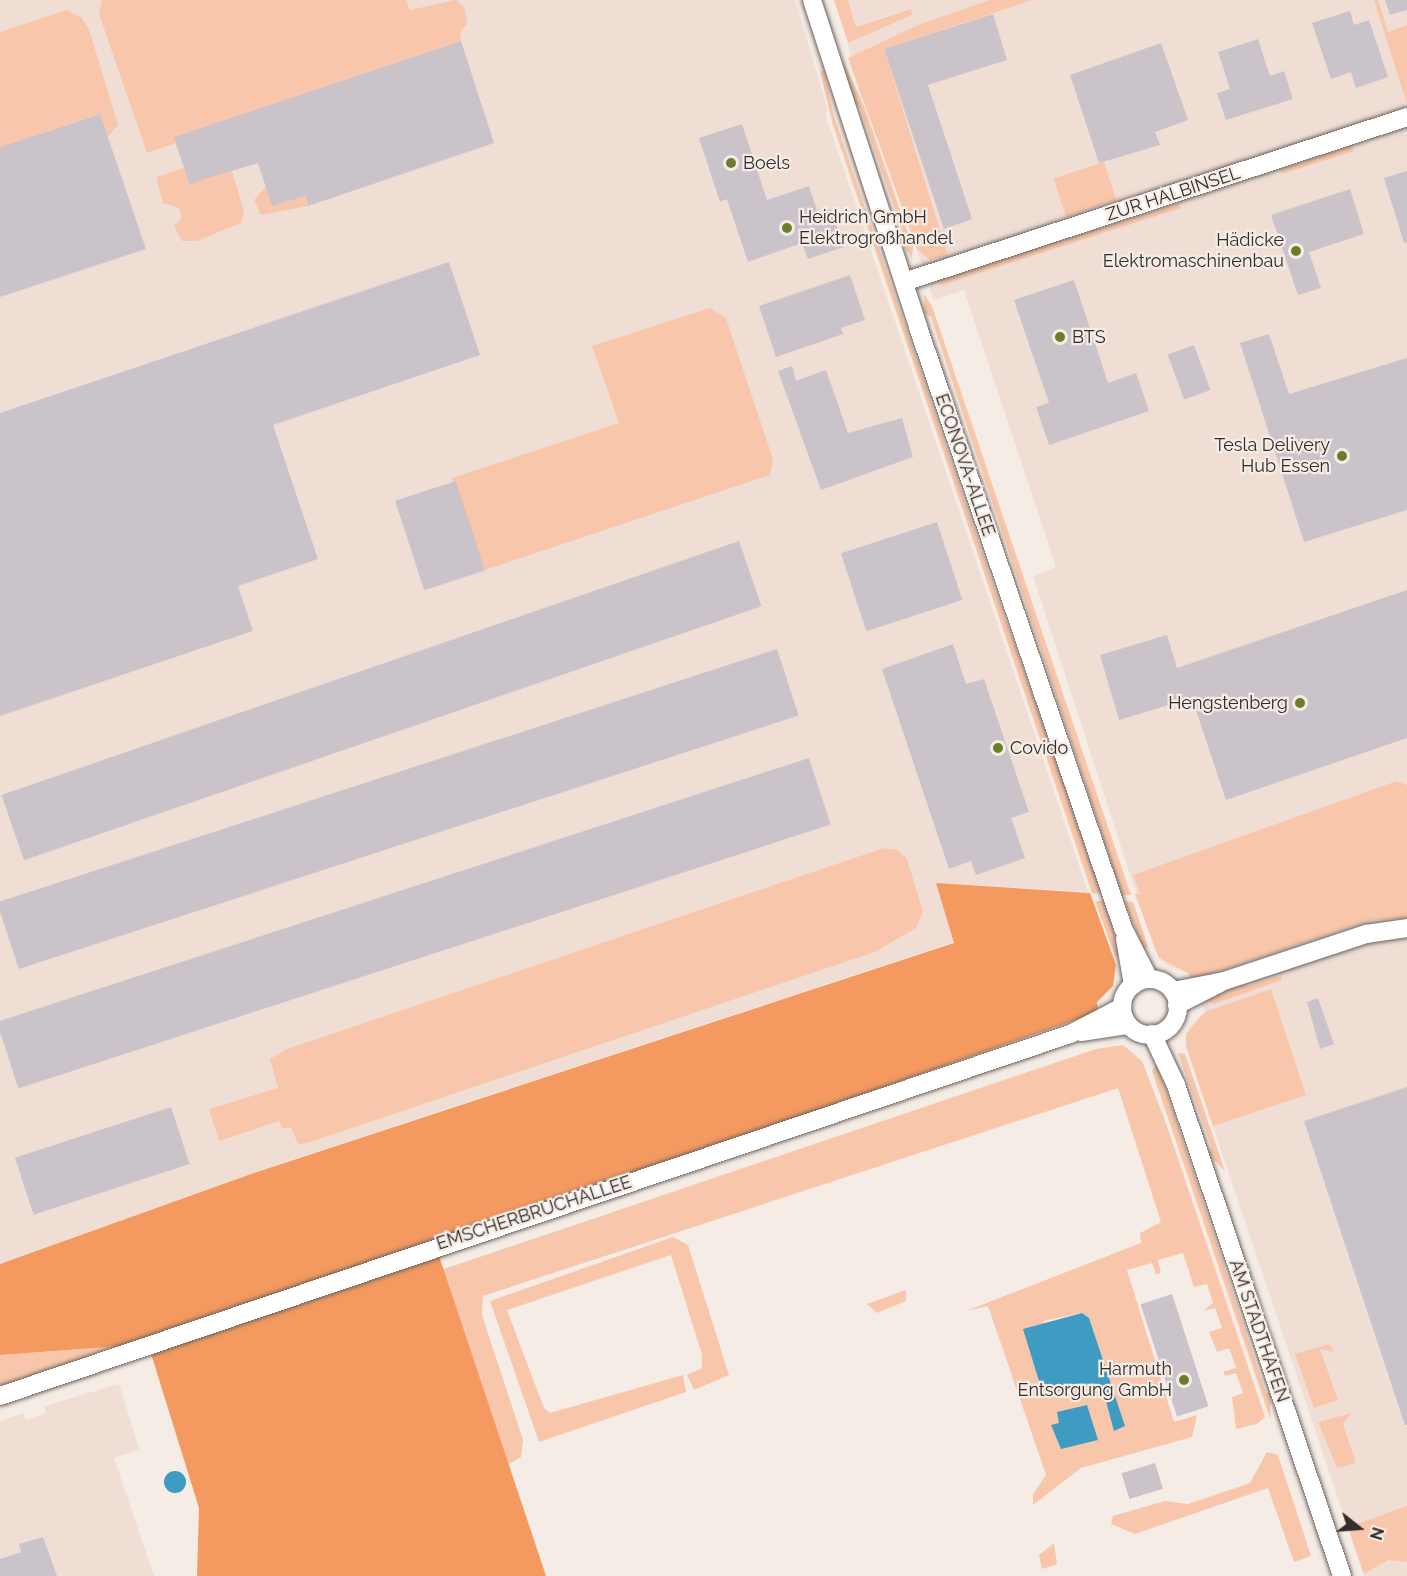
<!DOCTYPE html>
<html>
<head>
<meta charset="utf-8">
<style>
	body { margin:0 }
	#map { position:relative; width:1407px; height:1576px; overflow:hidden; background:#f5ece6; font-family:Raleway,sans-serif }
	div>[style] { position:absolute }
	.built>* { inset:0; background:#f0ded5 }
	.green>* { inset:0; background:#f8c7ab; transform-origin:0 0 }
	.forest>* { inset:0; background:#f49a61 }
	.water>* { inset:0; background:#3e9bc2 }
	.round { border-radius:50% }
	.building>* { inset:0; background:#cbc3ca; transform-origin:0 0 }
	.roads { filter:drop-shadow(0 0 2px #6b635e) drop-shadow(0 0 2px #6b635e) }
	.minor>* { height:18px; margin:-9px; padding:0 9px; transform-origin:9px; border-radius:9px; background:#fff }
	.minor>.ring { margin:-9px; padding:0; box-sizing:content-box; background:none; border:18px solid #fff; border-radius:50% }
	.dots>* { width:16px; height:16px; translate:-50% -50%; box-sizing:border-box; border:3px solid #f5ece6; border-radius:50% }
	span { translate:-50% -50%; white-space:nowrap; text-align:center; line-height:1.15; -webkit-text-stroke:4.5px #f5ece6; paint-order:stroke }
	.poi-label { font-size:18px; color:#312d2b }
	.left { translate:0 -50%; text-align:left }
	.right { translate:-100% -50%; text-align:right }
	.street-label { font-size:18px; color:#312d2b }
	.north { position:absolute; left:1329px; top:1498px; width:60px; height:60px; -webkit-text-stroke:4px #f5ece6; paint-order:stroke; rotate:107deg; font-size:16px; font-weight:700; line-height:24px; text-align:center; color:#312d2b }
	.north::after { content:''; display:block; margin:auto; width:21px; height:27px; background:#312d2b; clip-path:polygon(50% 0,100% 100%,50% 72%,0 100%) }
</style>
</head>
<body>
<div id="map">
	<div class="built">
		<div style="clip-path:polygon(0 0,795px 0,827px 107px,826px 117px,1088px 892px,937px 883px,954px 942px,259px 1171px,0 1264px)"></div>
		<div style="clip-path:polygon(848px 0,1407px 0,1407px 1576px,1364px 1576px,1186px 1046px,1190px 1026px,1205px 1011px,1188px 973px,1166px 965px,1155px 951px,1033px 576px,1056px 567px,964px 290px,934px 300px,867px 103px,860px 97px,848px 43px,910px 9px,856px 27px)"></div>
		<div style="clip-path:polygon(119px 1384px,139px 1449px,114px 1458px,154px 1576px,0 1576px,0 1421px,23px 1413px,26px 1420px,46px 1413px,44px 1406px)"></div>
	</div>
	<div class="green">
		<div style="clip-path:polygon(102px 0,406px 0,410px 10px,456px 0,464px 7px,467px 24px,460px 32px,461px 41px,174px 137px,176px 143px,147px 153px,99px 14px)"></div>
		<div style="clip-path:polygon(834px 0,848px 0,856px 27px,911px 9px,912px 15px,848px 43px)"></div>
		<div style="clip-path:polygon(990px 0,1033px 0,884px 49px,948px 256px,930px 260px,917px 249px,848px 58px,918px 25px)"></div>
		<div style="clip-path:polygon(1374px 0,1378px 0,1388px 32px,1407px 25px,1407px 104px)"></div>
		<div style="clip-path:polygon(67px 10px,81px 17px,89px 29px,118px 125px,108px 137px,99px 114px,0 147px,0 32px)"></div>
		<div style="clip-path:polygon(843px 61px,864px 106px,913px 247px,912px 258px,902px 244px,905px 239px,860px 108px,852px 100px,839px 62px)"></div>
		<div style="clip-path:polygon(824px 70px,834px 116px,995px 590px,1103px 894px,1092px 893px,833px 125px,820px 72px)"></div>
		<div style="clip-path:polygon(1352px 146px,1354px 151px,1282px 174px,1280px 170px)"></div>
		<div style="left:1104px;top:162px;width:40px;height:53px;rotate:72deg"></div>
		<div style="clip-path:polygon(184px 168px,232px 171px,244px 211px,241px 223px,197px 241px,182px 241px,174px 226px,182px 218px,179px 208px,163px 203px,156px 177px)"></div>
		<div style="clip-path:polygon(266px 187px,272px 206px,306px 196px,308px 206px,261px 215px,254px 200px)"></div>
		<div style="clip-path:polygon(1179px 204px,1181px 208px,942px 285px,933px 280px)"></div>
		<div style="clip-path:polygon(924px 294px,932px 306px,1131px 895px,1122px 895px,931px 317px,924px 313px)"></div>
		<div style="clip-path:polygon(710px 308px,726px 318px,773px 459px,770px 475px,485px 570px,452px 478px,619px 423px,592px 346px)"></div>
		<div style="clip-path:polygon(1397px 781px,1407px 785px,1407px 918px,1371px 920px,1192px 980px,1188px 973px,1159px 958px,1135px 894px,1140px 894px,1133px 875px)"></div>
		<div style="clip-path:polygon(884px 848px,898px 850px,907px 859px,923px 912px,916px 928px,875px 952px,307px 1143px,298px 1144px,291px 1127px,282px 1129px,279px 1121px,219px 1141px,209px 1109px,278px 1088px,270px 1059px,287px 1049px)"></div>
		<div style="clip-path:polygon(1095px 901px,1105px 901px,1121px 958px,1115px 956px)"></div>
		<div style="clip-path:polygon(1124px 901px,1133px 902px,1148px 946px,1144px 950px)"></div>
		<div style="clip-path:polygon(1281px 976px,1282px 980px,1214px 1004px,1203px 1000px,1237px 984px,1247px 986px)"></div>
		<div style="clip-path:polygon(1271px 989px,1306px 1095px,1213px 1126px,1186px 1046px,1186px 1034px,1205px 1012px)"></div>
		<div style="clip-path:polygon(evenodd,1123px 1045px,1142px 1061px,1167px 1126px,1265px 1417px,1257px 1424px,1236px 1429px,1232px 1397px,1243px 1393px,1236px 1373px,1225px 1376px,1223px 1372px,1236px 1368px,1229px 1348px,1217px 1352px,1209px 1332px,1222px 1328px,1215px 1308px,1203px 1311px,1213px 1303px,1207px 1284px,1194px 1287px,1183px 1253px,1158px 1260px,1161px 1273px,1156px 1274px,1152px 1263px,1127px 1270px,1174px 1422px,1197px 1415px,1192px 1437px,1081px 1468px,1033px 1505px,1033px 1494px,1046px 1475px,988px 1306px,966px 1311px,1141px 1243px,1140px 1233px,1161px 1222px,1118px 1088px,483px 1296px,482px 1315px,523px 1440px,521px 1457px,507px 1465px,441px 1270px,1096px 1049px,1123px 1045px,1082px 1313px,1089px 1318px,1114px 1430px,1102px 1388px,1091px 1384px,1043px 1321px,1082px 1313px)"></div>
		<div style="clip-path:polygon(1178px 1053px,1185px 1054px,1225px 1171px,1209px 1155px,1211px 1146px)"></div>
		<div style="clip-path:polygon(1157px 1062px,1266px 1393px,1271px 1392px,1270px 1418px,1152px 1071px)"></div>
		<div style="clip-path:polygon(673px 1237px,688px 1245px,729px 1375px,694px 1390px,687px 1375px,702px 1368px,702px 1355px,671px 1255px,507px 1310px,544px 1408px,550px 1413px,683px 1375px,686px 1392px,539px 1442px,490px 1301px)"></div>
		<div style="clip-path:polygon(906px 1290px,906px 1301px,877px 1313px,867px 1304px)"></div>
		<div style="clip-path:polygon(148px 1344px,0 1402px,0 1355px)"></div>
		<div style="clip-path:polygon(1329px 1344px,1334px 1352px,1320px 1349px,1338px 1400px,1314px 1408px,1295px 1354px)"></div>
		<div style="clip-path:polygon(1352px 1413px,1343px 1424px,1356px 1463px,1337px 1468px,1318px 1422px)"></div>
		<div style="clip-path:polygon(1267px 1452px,1278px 1455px,1311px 1556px,1294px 1562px,1268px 1488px,1135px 1534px,1111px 1524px,1113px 1516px,1165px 1501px,1188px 1504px,1250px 1483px)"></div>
		<div style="clip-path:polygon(1407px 1506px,1407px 1562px,1388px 1560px,1364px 1574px,1348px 1527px)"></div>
		<div style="clip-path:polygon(1054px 1543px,1057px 1564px,1042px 1569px,1039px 1555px)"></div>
	</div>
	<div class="forest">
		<div style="clip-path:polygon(936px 883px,1090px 893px,1116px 965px,1113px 986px,1097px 1002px,1098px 1012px,435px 1244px,546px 1576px,197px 1576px,199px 1508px,148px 1344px,0 1355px,0 1264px,257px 1172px,954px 943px)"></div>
	</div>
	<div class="water">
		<div style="clip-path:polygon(1082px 1313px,1089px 1318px,1125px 1426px,1114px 1431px,1102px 1387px,1091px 1384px,1043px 1394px,1023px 1329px)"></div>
		<div style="clip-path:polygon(1087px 1405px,1098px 1440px,1061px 1449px,1051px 1425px,1059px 1423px,1057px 1412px)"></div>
		<div class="round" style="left:164px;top:1471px;width:22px;height:22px"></div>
	</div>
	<div class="building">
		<div style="clip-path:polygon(1385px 0,1407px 0,1407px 10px,1390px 15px)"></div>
		<div style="clip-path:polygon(1350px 11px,1354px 25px,1369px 20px,1388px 77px,1356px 88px,1351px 72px,1331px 79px,1312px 23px)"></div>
		<div style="clip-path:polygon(993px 14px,1007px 60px,928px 85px,972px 219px,944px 229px,884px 49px)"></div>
		<div style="clip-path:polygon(1258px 39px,1270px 76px,1284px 71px,1293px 99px,1226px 120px,1217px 93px,1230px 89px,1218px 52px)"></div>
		<div style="clip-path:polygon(461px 41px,494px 143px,308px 206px,306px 196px,272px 206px,258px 163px,189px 184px,174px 137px)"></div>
		<div style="clip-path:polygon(1161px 43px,1188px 120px,1155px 132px,1160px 145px,1099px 163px,1070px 75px)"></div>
		<div style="clip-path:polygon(100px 114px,146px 249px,0 297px,0 147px)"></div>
		<div style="clip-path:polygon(742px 124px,767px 200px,809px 186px,818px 214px,831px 209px,844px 247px,808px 259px,802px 243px,748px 262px,727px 199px,720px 202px,699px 138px)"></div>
		<div style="clip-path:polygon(1407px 171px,1407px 242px,1404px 243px,1384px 178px)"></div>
		<div style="clip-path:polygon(1350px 189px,1364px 234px,1309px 252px,1321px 288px,1298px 295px,1271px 215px)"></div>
		<div style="clip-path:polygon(449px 262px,480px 355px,273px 425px,318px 559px,238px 586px,253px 631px,0 716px,0 413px)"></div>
		<div style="clip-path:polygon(850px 275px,865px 320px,841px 328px,843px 334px,776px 357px,759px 306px)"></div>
		<div style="clip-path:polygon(1074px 280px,1108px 383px,1136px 373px,1149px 411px,1049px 445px,1036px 407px,1049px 403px,1014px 300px)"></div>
		<div style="clip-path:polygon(1269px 334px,1289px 394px,1407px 358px,1407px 510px,1304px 542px,1240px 343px)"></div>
		<div style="left:1194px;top:345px;width:48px;height:28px;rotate:70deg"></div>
		<div style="clip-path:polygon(792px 366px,796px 381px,826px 370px,848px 433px,902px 418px,913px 457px,821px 490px,778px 371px)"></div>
		<div style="left:456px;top:481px;width:94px;height:64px;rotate:72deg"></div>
		<div style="left:937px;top:522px;width:82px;height:101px;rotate:72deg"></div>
		<div style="left:739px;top:541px;width:69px;height:780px;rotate:71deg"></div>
		<div style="clip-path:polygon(1407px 590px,1407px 738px,1226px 800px,1192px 698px,1119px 720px,1100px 655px,1167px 635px,1177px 668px)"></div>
		<div style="clip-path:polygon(953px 644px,966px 684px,984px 679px,1029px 812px,1011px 818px,1025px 858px,976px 875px,971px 861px,949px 869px,882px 669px)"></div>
		<div style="left:777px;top:649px;width:70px;height:820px;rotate:72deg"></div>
		<div style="left:809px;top:758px;width:70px;height:854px;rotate:72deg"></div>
		<div style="clip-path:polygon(1318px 998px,1334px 1044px,1320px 1049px,1307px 1002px)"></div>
		<div style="clip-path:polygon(1407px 1087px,1407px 1425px,1405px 1425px,1304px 1121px)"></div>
		<div style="left:171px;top:1107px;width:60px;height:164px;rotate:72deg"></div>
		<div style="left:1172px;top:1294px;width:118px;height:33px;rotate:72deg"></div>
		<div style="left:1155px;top:1463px;width:27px;height:35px;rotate:73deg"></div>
		<div style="clip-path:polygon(43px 1537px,57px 1576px,0 1576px,0 1559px,21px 1552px,19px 1544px)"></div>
	</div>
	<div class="roads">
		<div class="minor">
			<div style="left:812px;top:0;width:344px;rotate:72deg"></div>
			<div style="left:918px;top:327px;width:635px;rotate:71.17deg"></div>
			<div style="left:1123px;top:928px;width:57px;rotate:63deg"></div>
			<div style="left:904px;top:282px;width:529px;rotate:-18.16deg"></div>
			<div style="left:1125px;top:939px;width:47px;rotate:80.1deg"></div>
			<div class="ring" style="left:1122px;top:979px;width:38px;height:38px"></div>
			<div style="left:1173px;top:991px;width:52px;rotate:-11.1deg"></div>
			<div style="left:1224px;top:981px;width:150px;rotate:-18.3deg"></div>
			<div style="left:1366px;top:934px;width:41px;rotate:-8.3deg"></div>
			<div style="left:1177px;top:1005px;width:48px;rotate:-27.1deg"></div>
			<div style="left:1081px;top:1032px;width:48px;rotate:-8.5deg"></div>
			<div style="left:1152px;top:1034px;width:56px;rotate:64.8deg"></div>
			<div style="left:1176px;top:1085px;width:518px;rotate:71.32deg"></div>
			<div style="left:0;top:1396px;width:1130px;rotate:-18.69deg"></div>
			<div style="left:1070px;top:1034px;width:59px;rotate:-27.4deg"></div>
		</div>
	</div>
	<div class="dots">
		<div style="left:731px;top:163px;background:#6b7c2a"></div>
		<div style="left:787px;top:228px;background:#6b7c2a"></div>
		<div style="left:1296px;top:251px;background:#6b7c2a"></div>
		<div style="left:1060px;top:337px;background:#6b7c2a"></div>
		<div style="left:1342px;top:456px;background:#6b7c2a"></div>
		<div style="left:1300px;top:703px;background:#6b7c2a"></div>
		<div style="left:998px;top:748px;background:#6b7c2a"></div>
		<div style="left:1184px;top:1380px;background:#6b7c2a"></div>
	</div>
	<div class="poi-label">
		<span class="left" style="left:743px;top:163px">Boels</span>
		<span class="left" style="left:799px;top:228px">Heidrich GmbH<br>Elektrogroßhandel</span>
		<span class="right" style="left:1284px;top:251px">Hädicke<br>Elektromaschinenbau</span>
		<span class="left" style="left:1072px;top:337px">BTS</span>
		<span class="right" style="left:1330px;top:456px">Tesla Delivery<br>Hub Essen</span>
		<span class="right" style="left:1288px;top:703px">Hengstenberg</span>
		<span class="left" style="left:1010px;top:748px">Covido</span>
		<span class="right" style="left:1172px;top:1380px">Harmuth<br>Entsorgung GmbH</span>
	</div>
	<div class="street-label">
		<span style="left:1173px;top:194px;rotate:-18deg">ZUR HALBINSEL</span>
		<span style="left:965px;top:465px;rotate:71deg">ECONOVA-ALLEE</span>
		<span style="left:534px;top:1213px;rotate:-18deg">EMSCHERBRUCHALLEE</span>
		<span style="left:1259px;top:1331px;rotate:71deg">AM STADTHAFEN</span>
	</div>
	<div class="north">N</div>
</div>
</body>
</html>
